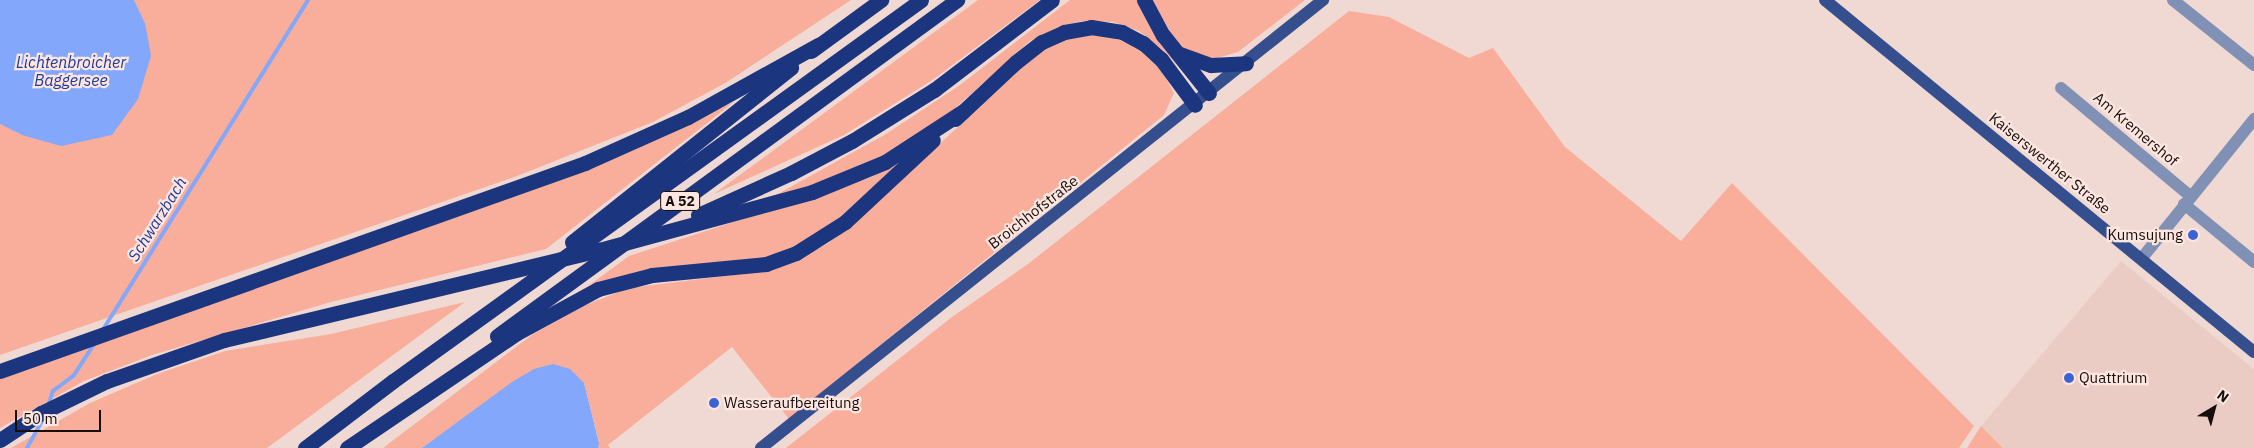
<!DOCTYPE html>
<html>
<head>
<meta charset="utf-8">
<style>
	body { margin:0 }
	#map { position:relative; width:2254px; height:448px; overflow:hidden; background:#f0d9d3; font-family:"IBM Plex Sans",sans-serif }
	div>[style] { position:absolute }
	.built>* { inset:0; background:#ebccc4 }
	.green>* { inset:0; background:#f8ae9b }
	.water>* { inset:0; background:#83a7fb }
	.stream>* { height:4px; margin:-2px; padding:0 2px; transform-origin:2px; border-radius:2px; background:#83a7fb }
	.minor>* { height:12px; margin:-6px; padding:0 6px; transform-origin:6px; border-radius:6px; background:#8191b6 }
	.major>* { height:12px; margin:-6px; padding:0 6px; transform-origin:6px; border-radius:6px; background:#354e8e }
	.highway>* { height:15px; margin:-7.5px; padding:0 7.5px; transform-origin:7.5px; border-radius:7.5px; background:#1c357f }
	.dots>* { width:14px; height:14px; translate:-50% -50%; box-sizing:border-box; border:2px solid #fee6e0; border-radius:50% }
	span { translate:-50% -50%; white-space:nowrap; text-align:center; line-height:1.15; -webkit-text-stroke:4.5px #fee6e0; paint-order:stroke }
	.shield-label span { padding:1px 4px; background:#fee6e0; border:1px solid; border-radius:4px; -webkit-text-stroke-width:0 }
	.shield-label { font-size:14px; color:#150e0c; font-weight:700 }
	.street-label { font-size:15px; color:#150e0c }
	.poi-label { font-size:15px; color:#150e0c }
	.right { translate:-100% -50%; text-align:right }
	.left { translate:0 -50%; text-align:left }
	.water-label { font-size:16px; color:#1d3a9a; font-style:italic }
	.north { position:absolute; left:2189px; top:383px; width:50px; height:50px; -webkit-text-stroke:4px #fee6e0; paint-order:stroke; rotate:37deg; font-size:14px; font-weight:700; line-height:20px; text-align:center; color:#150e0c }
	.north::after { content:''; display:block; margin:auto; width:18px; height:22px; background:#150e0c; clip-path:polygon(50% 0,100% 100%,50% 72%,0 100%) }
	.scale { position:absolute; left:15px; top:410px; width:86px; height:22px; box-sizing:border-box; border:2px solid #150e0c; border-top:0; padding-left:6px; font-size:15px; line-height:18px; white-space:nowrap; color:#150e0c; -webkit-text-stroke:4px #fee6e0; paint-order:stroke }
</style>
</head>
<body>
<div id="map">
	<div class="built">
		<div style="clip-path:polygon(2121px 261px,2254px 369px,2254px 448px,2003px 448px,1981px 426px)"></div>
	</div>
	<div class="green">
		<div style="clip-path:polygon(134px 0,851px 0,727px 82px,653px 122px,517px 176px,0 355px,0 124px,22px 135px,145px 23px)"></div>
		<div style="clip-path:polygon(978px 0,1040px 0,931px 81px,844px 135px,714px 194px)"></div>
		<div style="clip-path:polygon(1070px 0,1139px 0,1185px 74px,1165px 52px,1139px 31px,1113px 22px,1082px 21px,1064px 25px,1030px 41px,952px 111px,900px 148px,826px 181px,776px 195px,886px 134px,960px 85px)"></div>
		<div style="clip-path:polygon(1151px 0,1305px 0,1238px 52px,1210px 60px,1185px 49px,1175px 40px)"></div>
		<div style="clip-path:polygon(1349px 11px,1389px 17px,1469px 58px,1493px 48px,1565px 147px,1681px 241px,1732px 183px,1974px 426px,1959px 448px,786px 448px,952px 317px,1028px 264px)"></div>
		<div style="clip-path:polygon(1101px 34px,1132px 44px,1161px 69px,1174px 93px,1164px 115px,789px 419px,732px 347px,608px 445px,610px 448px,598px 448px,599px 442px,584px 383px,434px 439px,422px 448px,383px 448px,533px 334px,583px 306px,629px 288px,758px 272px,795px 261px,827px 244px,854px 224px,1036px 54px,1066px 38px)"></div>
		<div style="clip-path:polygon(734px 102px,546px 249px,331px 302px,152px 355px,84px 381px,0 428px,0 379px,588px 168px)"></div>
		<div style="clip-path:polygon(908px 156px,820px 235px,766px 258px,580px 292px,629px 256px,872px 177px)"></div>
		<div style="clip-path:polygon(465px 302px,267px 448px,11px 448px,90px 403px,157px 374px,225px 351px,331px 334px)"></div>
		<div style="clip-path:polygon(1981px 426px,2003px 448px,1967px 448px)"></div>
	</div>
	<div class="water">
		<div style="clip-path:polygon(0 0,134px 0,145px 23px,151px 56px,138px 99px,112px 135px,61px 146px,22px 135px,0 124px)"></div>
		<div style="clip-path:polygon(553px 364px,570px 369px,584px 383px,599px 443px,598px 448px,422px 448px,512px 382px,534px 369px)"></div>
	</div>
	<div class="stream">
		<div style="left:104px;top:328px;width:386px;rotate:-58.1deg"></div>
		<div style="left:49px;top:403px;width:13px;rotate:-72deg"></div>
		<div style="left:53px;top:391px;width:26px;rotate:-37deg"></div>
		<div style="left:74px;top:375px;width:38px;rotate:-57deg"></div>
		<div style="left:27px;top:448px;width:35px;rotate:-61deg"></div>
	</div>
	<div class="minor">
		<div style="left:2173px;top:0;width:104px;rotate:38.7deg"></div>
		<div style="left:2061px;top:88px;width:168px;rotate:39.9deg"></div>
		<div style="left:2184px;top:204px;width:91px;rotate:39.6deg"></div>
		<div style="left:2142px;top:258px;width:179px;rotate:-51.1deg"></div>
	</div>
	<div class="major">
		<div style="left:1825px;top:0;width:555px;rotate:39.37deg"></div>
		<div style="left:761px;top:448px;width:719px;rotate:-38.56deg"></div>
	</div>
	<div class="highway">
		<div style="left:1144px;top:0;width:40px;rotate:62deg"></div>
		<div style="left:1163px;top:35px;width:74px;rotate:51.6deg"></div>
		<div style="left:811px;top:51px;width:87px;rotate:-36.1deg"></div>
		<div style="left:1180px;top:54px;width:33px;rotate:20deg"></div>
		<div style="left:1211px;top:65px;width:35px;rotate:-3deg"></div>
		<div style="left:955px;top:119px;width:83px;rotate:-43.1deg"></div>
		<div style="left:1016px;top:62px;width:33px;rotate:-38deg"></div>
		<div style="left:1042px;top:42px;width:24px;rotate:-24deg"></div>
		<div style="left:1064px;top:32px;width:27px;rotate:-10deg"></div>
		<div style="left:1091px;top:27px;width:31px;rotate:9deg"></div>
		<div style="left:1122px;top:32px;width:24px;rotate:28deg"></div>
		<div style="left:1143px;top:43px;width:24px;rotate:42deg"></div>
		<div style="left:1161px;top:59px;width:57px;rotate:53.5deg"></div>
		<div style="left:698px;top:215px;width:102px;rotate:-24.3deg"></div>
		<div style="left:791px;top:173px;width:69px;rotate:-27.7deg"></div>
		<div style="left:852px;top:141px;width:97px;rotate:-31.9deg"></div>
		<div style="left:934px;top:90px;width:148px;rotate:-37.3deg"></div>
		<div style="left:572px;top:242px;width:280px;rotate:-38.5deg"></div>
		<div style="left:497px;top:336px;width:570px;rotate:-36.15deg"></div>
		<div style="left:0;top:371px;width:621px;rotate:-19.57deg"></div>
		<div style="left:585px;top:163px;width:113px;rotate:-24.1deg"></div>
		<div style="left:688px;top:117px;width:149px;rotate:-29deg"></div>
		<div style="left:0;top:440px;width:49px;rotate:-33.4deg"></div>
		<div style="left:41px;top:413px;width:73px;rotate:-25.9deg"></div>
		<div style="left:107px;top:381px;width:124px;rotate:-19.3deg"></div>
		<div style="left:224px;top:340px;width:386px;rotate:-13.5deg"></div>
		<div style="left:599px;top:250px;width:221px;rotate:-15.2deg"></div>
		<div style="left:812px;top:192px;width:79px;rotate:-22.3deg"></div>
		<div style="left:885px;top:162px;width:92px;rotate:-33deg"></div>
		<div style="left:305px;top:448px;width:111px;rotate:-37.3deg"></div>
		<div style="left:393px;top:381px;width:651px;rotate:-35.81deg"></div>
		<div style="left:347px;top:448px;width:205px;rotate:-34.1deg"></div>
		<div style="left:517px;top:333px;width:92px;rotate:-28.5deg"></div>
		<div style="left:598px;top:289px;width:56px;rotate:-14.5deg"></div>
		<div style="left:652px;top:275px;width:115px;rotate:-5.5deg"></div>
		<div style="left:766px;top:264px;width:32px;rotate:-20deg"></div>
		<div style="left:796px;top:253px;width:58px;rotate:-32.3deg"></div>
		<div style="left:845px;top:222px;width:120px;rotate:-43deg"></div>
	</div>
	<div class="dots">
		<div style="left:2193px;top:235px;background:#3c63d5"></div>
		<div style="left:2069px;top:378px;background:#3c63d5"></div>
		<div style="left:714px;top:403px;background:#3c63d5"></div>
	</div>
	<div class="shield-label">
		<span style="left:680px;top:201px">A 52</span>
	</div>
	<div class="street-label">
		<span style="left:2136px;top:129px;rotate:40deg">Am Kremershof</span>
		<span style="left:2050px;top:163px;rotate:39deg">Kaiserswerther Straße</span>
		<span style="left:1033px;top:212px;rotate:-38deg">Broichhofstraße</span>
	</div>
	<div class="poi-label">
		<span class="right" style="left:2183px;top:235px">Kumsujung</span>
		<span class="left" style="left:2079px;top:378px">Quattrium</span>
		<span class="left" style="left:724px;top:403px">Wasseraufbereitung</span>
	</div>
	<div class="water-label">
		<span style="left:71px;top:71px">Lichtenbroicher<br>Baggersee</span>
		<span style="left:157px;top:219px;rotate:-58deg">Schwarzbach</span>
	</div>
	<div class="north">N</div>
	<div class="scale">50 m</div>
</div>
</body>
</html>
